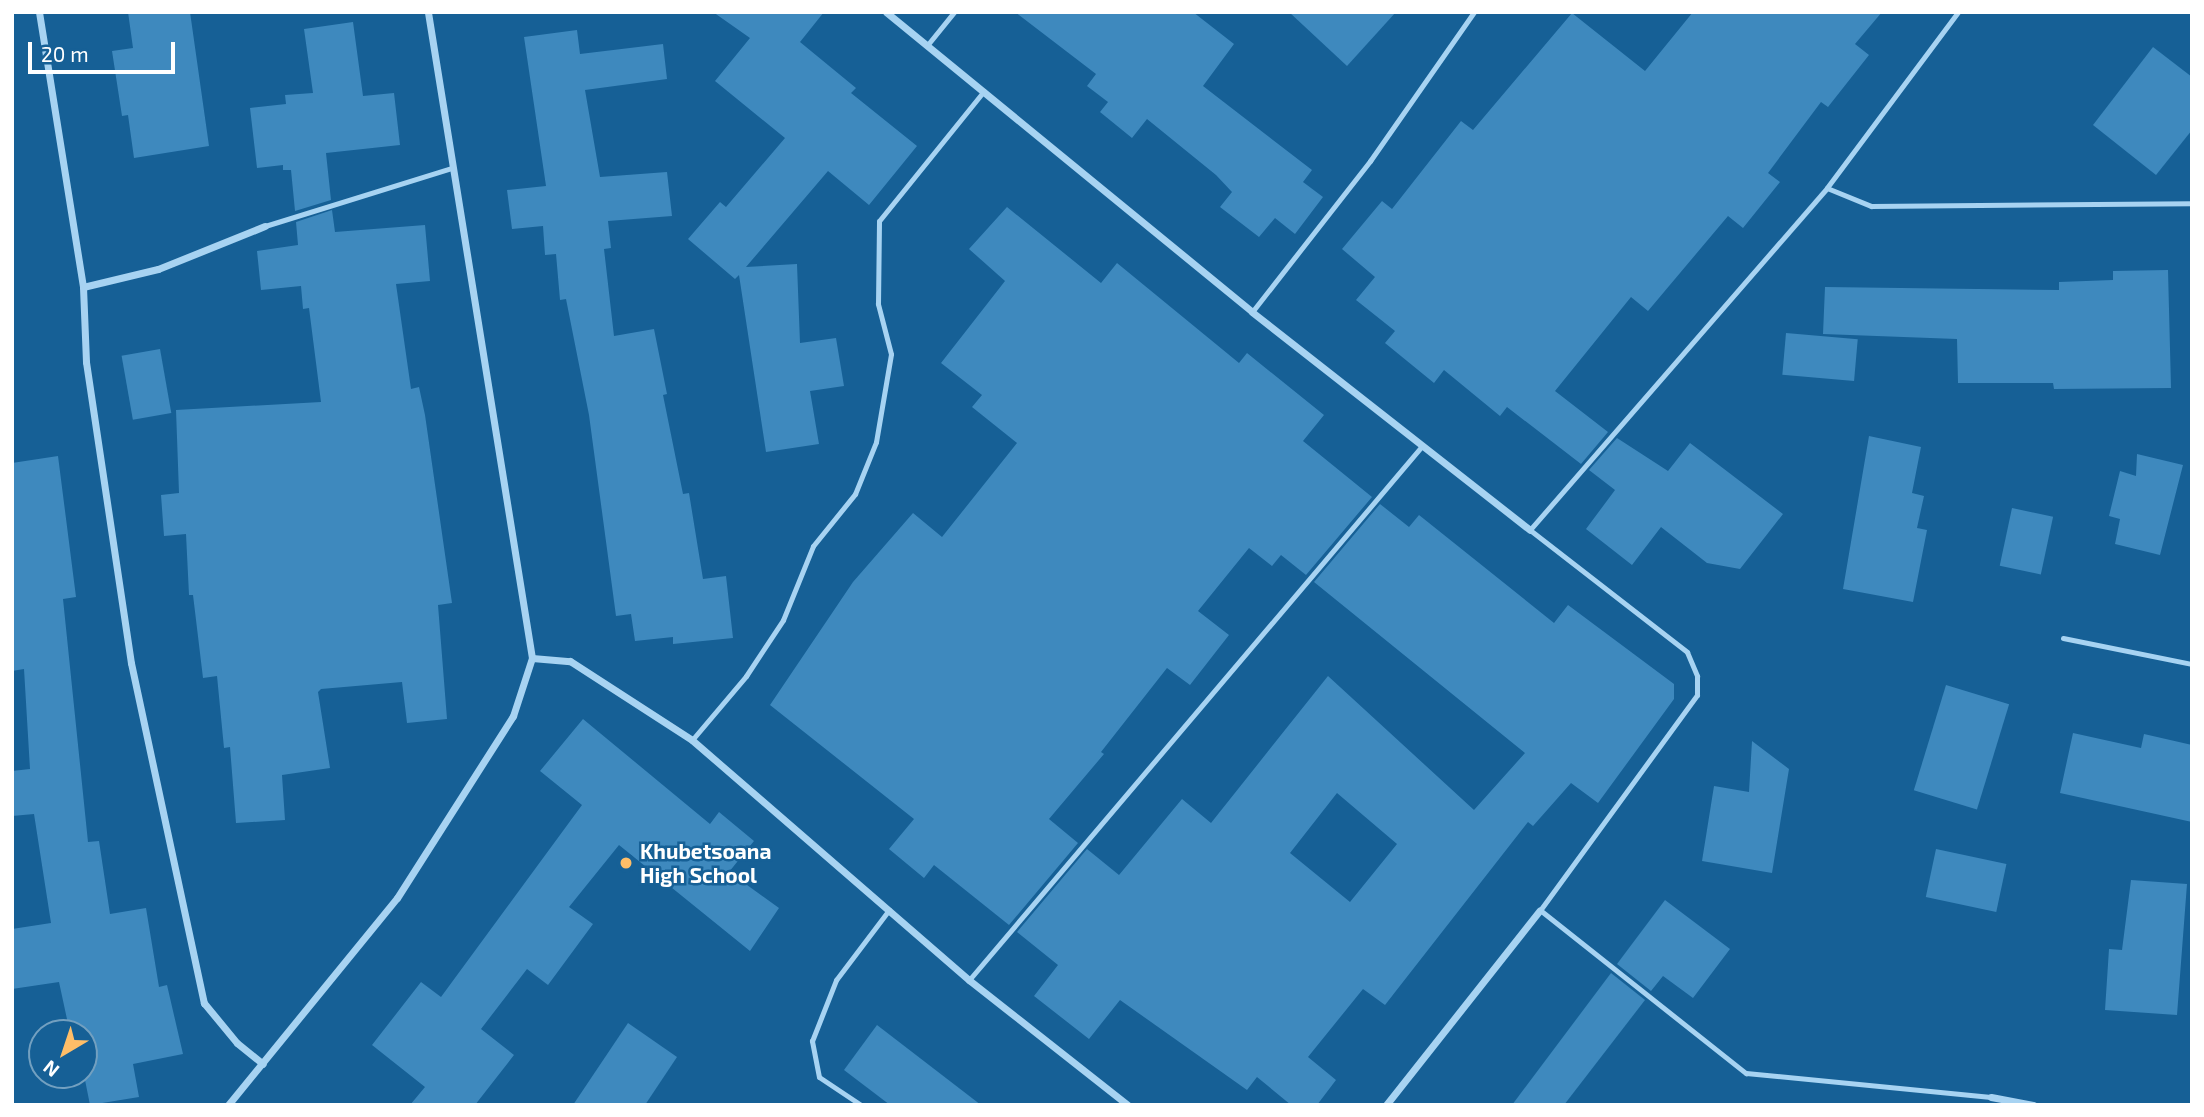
<!DOCTYPE html>
<html>
<head>
<meta charset="utf-8">
<style>
	body { margin:0 }
	#map { position:relative; width:2204px; height:1117px; overflow:hidden; background:#166096; font-family:"Exo 2",sans-serif }
	div>[style] { position:absolute }
	.building>* { inset:0; background:#3e89be; transform-origin:0 0 }
	.service>* { height:5px; margin:-2.5px; padding:0 2.5px; transform-origin:2.5px; border-radius:2.5px; background:#a7d3f2 }
	.minor>* { height:7px; margin:-3.5px; padding:0 3.5px; transform-origin:3.5px; border-radius:3.5px; background:#a7d3f2 }
	.dots>* { width:19px; height:19px; translate:-50% -50%; box-sizing:border-box; border:4px solid #166096; border-radius:50% }
	span { translate:-50% -50%; white-space:nowrap; text-align:center; line-height:1.15; -webkit-text-stroke:5px #166096; paint-order:stroke }
	.poi-label { font-size:21px; color:#fff; font-weight:700 }
	.left { translate:0 -50%; text-align:left }
	.frame { position:absolute; inset:0; border:14px solid #fff; pointer-events:none }
	.north { position:absolute; left:28px; top:1019px; width:70px; height:70px; box-sizing:border-box; background:#166096; border:2px solid #73a0c0; border-radius:50%; rotate:219deg; font-size:19px; font-weight:700; line-height:28px; text-align:center; color:#fff }
	.north::after { content:''; display:block; margin:auto; width:24px; height:32px; background:#ffbe68; clip-path:polygon(50% 0,100% 100%,50% 72%,0 100%) }
	.scale { position:absolute; left:28px; top:42px; width:147px; height:32px; box-sizing:border-box; border:4px solid #fff; border-top:0; padding-left:9px; font-size:21px; line-height:24px; white-space:nowrap; color:#fff; -webkit-text-stroke:5px #166096; paint-order:stroke }
</style>
</head>
<body>
<div id="map">
	<div class="building">
		<div style="clip-path:polygon(128px 12px,190px 12px,209px 146px,134px 158px,128px 115px,122px 116px,112px 51px,133px 48px)"></div>
		<div style="clip-path:polygon(713px 12px,824px 12px,800px 42px,856px 88px,851px 93px,917px 146px,869px 205px,828px 171px,746px 267px,797px 264px,800px 343px,836px 338px,844px 386px,810px 391px,819px 444px,766px 452px,739px 275px,735px 279px,688px 239px,720px 202px,726px 207px,785px 138px,715px 81px,750px 38px)"></div>
		<div style="clip-path:polygon(1015px 12px,1193px 12px,1234px 44px,1203px 86px,1312px 170px,1303px 182px,1323px 197px,1295px 234px,1275px 218px,1259px 237px,1220px 207px,1232px 192px,1216px 175px,1147px 119px,1132px 138px,1100px 112px,1108px 102px,1087px 86px,1096px 74px)"></div>
		<div style="clip-path:polygon(1289px 12px,1396px 12px,1347px 66px)"></div>
		<div style="clip-path:polygon(1693px 12px,1882px 12px,1855px 44px,1869px 55px,1828px 107px,1821px 102px,1768px 173px,1780px 182px,1743px 228px,1728px 216px,1648px 311px,1631px 297px,1555px 391px,1608px 432px,1581px 464px,1507px 407px,1500px 416px,1444px 370px,1434px 383px,1385px 343px,1395px 331px,1356px 300px,1375px 277px,1342px 249px,1382px 201px,1392px 209px,1461px 121px,1473px 130px,1572px 13px,1645px 71px)"></div>
		<div style="clip-path:polygon(353px 22px,363px 96px,394px 93px,400px 145px,326px 153px,331px 200px,295px 211px,291px 170px,283px 170px,283px 165px,257px 168px,250px 108px,286px 104px,285px 95px,313px 93px,304px 29px)"></div>
		<div style="clip-path:polygon(577px 30px,580px 54px,663px 44px,667px 79px,585px 90px,600px 177px,667px 172px,672px 216px,608px 221px,611px 248px,604px 249px,614px 336px,654px 329px,667px 394px,663px 395px,683px 494px,689px 493px,703px 579px,726px 576px,733px 638px,673px 644px,673px 637px,635px 641px,631px 614px,616px 616px,589px 415px,566px 299px,560px 300px,556px 254px,545px 255px,543px 226px,512px 229px,507px 190px,546px 186px,524px 37px)"></div>
		<div style="clip-path:polygon(2153px 47px,2192px 77px,2192px 130px,2156px 175px,2093px 125px)"></div>
		<div style="clip-path:polygon(1007px 207px,1101px 283px,1117px 263px,1239px 363px,1247px 353px,1324px 415px,1303px 441px,1372px 497px,1306px 575px,1281px 555px,1272px 566px,1249px 548px,1198px 611px,1229px 635px,1190px 685px,1167px 668px,1101px 752px,1104px 754px,1049px 819px,1078px 843px,1009px 925px,934px 865px,924px 878px,889px 849px,914px 819px,770px 705px,853px 582px,913px 513px,942px 537px,1017px 443px,972px 407px,982px 395px,941px 363px,1005px 281px,969px 249px)"></div>
		<div style="clip-path:polygon(332px 210px,335px 232px,425px 225px,430px 281px,396px 284px,411px 389px,419px 387px,425px 415px,452px 603px,438px 605px,447px 719px,407px 723px,402px 682px,321px 689px,318px 692px,330px 768px,282px 775px,285px 820px,236px 823px,230px 747px,224px 748px,217px 676px,203px 678px,193px 595px,189px 595px,186px 534px,164px 536px,161px 495px,179px 493px,176px 410px,321px 402px,309px 308px,303px 309px,301px 286px,261px 290px,257px 251px,298px 245px,296px 222px)"></div>
		<div style="clip-path:polygon(2168px 270px,2171px 388px,2054px 389px,2053px 383px,1958px 383px,1957px 339px,1823px 334px,1825px 287px,2059px 290px,2059px 282px,2113px 280px,2113px 271px)"></div>
		<div style="left:1786px;top:333px;width:72px;height:42px;rotate:5deg"></div>
		<div style="left:160px;top:349px;width:65px;height:39px;rotate:80deg"></div>
		<div style="clip-path:polygon(1869px 436px,1921px 447px,1912px 493px,1924px 496px,1917px 528px,1927px 530px,1913px 602px,1843px 589px)"></div>
		<div style="clip-path:polygon(1617px 438px,1668px 471px,1690px 443px,1783px 514px,1740px 569px,1707px 563px,1661px 527px,1632px 565px,1586px 529px,1615px 490px,1589px 470px)"></div>
		<div style="clip-path:polygon(2137px 454px,2183px 465px,2160px 555px,2115px 544px,2120px 519px,2109px 516px,2120px 471px,2136px 476px)"></div>
		<div style="clip-path:polygon(58px 456px,76px 597px,63px 599px,88px 842px,99px 841px,110px 914px,146px 908px,159px 987px,167px 985px,183px 1054px,133px 1064px,139px 1097px,90px 1105px,84px 1075px,84px 1033px,70px 1033px,59px 982px,12px 989px,12px 929px,51px 923px,34px 814px,12px 816px,12px 771px,30px 769px,24px 669px,12px 671px,12px 463px)"></div>
		<div style="clip-path:polygon(evenodd,1380px 504px,1409px 527px,1419px 515px,1554px 623px,1568px 605px,1674px 684px,1674px 699px,1598px 803px,1571px 783px,1533px 826px,1528px 822px,1385px 1005px,1363px 989px,1308px 1057px,1336px 1080px,1317px 1105px,1291px 1105px,1257px 1077px,1247px 1090px,1120px 1000px,1089px 1039px,1034px 996px,1058px 965px,1017px 932px,1087px 849px,1119px 875px,1182px 799px,1211px 823px,1328px 676px,1474px 810px,1525px 753px,1314px 582px,1380px 504px,1337px 793px,1397px 844px,1350px 902px,1290px 853px,1337px 793px)"></div>
		<div style="left:2012px;top:508px;width:42px;height:59px;rotate:12deg"></div>
		<div style="left:1946px;top:685px;width:66px;height:110px;rotate:17deg"></div>
		<div style="clip-path:polygon(583px 719px,710px 824px,719px 812px,754px 841px,729px 872px,779px 908px,750px 951px,619px 845px,569px 907px,593px 924px,548px 985px,527px 969px,481px 1029px,514px 1055px,475px 1105px,410px 1105px,425px 1087px,372px 1045px,421px 982px,441px 997px,582px 805px,540px 771px)"></div>
		<div style="clip-path:polygon(2073px 733px,2141px 748px,2144px 734px,2192px 745px,2192px 822px,2060px 793px)"></div>
		<div style="clip-path:polygon(1752px 741px,1789px 769px,1772px 873px,1702px 861px,1714px 786px,1749px 792px)"></div>
		<div style="left:1936px;top:849px;width:72px;height:49px;rotate:12deg"></div>
		<div style="clip-path:polygon(2131px 880px,2187px 884px,2177px 1015px,2105px 1010px,2109px 949px,2122px 950px)"></div>
		<div style="clip-path:polygon(1665px 900px,1730px 949px,1693px 998px,1663px 976px,1651px 991px,1617px 964px)"></div>
		<div style="clip-path:polygon(1611px 973px,1645px 1000px,1564px 1105px,1512px 1105px)"></div>
		<div style="clip-path:polygon(628px 1023px,677px 1057px,645px 1105px,573px 1105px)"></div>
		<div style="clip-path:polygon(877px 1025px,981px 1105px,890px 1105px,844px 1070px)"></div>
	</div>
	<div class="service">
		<div style="left:1958px;top:12px;width:219px;rotate:126.7deg"></div>
		<div style="left:1827px;top:188px;width:453px;rotate:131deg"></div>
		<div style="left:1530px;top:530px;width:199px;rotate:37.8deg"></div>
		<div style="left:1687px;top:652px;width:26px;rotate:67deg"></div>
		<div style="left:1697px;top:676px;width:19px;rotate:90deg"></div>
		<div style="left:1697px;top:695px;width:266px;rotate:126.1deg"></div>
		<div style="left:1540px;top:910px;width:263px;rotate:38.4deg"></div>
		<div style="left:1746px;top:1073px;width:246px;rotate:5.6deg"></div>
		<div style="left:929px;top:43px;width:40px;rotate:-51deg"></div>
		<div style="left:1827px;top:188px;width:48px;rotate:22.2deg"></div>
		<div style="left:1871px;top:206px;width:321px;rotate:-0.5deg"></div>
		<div style="left:265px;top:226px;width:195px;rotate:-17.3deg"></div>
		<div style="left:1252px;top:312px;width:192px;rotate:-52deg"></div>
		<div style="left:1370px;top:161px;width:182px;rotate:-55.1deg"></div>
		<div style="left:2063px;top:638px;width:132px;rotate:11.4deg"></div>
		<div style="left:692px;top:740px;width:84px;rotate:-49.8deg"></div>
		<div style="left:746px;top:676px;width:67px;rotate:-56.5deg"></div>
		<div style="left:783px;top:620px;width:80px;rotate:-67.9deg"></div>
		<div style="left:813px;top:546px;width:67px;rotate:-51.1deg"></div>
		<div style="left:855px;top:494px;width:56px;rotate:-68deg"></div>
		<div style="left:876px;top:442px;width:89px;rotate:-80.3deg"></div>
		<div style="left:891px;top:354px;width:52px;rotate:-104.6deg"></div>
		<div style="left:878px;top:304px;width:83px;rotate:-89.3deg"></div>
		<div style="left:879px;top:221px;width:167px;rotate:-51.1deg"></div>
		<div style="left:969px;top:980px;width:700px;rotate:-49.69deg"></div>
		<div style="left:861px;top:1105px;width:50px;rotate:-146.3deg"></div>
		<div style="left:819px;top:1077px;width:37px;rotate:-101deg"></div>
		<div style="left:812px;top:1041px;width:66px;rotate:-68.5deg"></div>
		<div style="left:836px;top:980px;width:88px;rotate:-52.9deg"></div>
	</div>
	<div class="minor">
		<div style="left:39px;top:12px;width:278px;rotate:80.9deg"></div>
		<div style="left:83px;top:287px;width:75px;rotate:87.7deg"></div>
		<div style="left:86px;top:362px;width:304px;rotate:81.5deg"></div>
		<div style="left:131px;top:663px;width:348px;rotate:77.9deg"></div>
		<div style="left:204px;top:1003px;width:52px;rotate:50.5deg"></div>
		<div style="left:237px;top:1043px;width:33px;rotate:39deg"></div>
		<div style="left:886px;top:12px;width:473px;rotate:39.3deg"></div>
		<div style="left:1252px;top:312px;width:353px;rotate:38.1deg"></div>
		<div style="left:83px;top:287px;width:77px;rotate:-13.5deg"></div>
		<div style="left:158px;top:269px;width:115px;rotate:-21.9deg"></div>
		<div style="left:532px;top:658px;width:38px;rotate:5deg"></div>
		<div style="left:570px;top:661px;width:145px;rotate:32.9deg"></div>
		<div style="left:692px;top:740px;width:367px;rotate:40.9deg"></div>
		<div style="left:969px;top:980px;width:202px;rotate:38.2deg"></div>
		<div style="left:1991px;top:1097px;width:43px;rotate:10.8deg"></div>
		<div style="left:228px;top:1105px;width:267px;rotate:-50.8deg"></div>
		<div style="left:397px;top:898px;width:216px;rotate:-57.5deg"></div>
		<div style="left:513px;top:716px;width:61px;rotate:-71.9deg"></div>
		<div style="left:532px;top:658px;width:654px;rotate:-99.15deg"></div>
		<div style="left:1386px;top:1105px;width:248px;rotate:-51.7deg"></div>
	</div>
	<div class="dots">
		<div style="left:626px;top:863px;background:#ffbe68"></div>
	</div>
	<div class="poi-label">
		<span class="left" style="left:640px;top:863px">Khubetsoana<br>High School</span>
	</div>
	<div class="frame"></div>
	<div class="north">N</div>
	<div class="scale">20 m</div>
</div>
</body>
</html>
